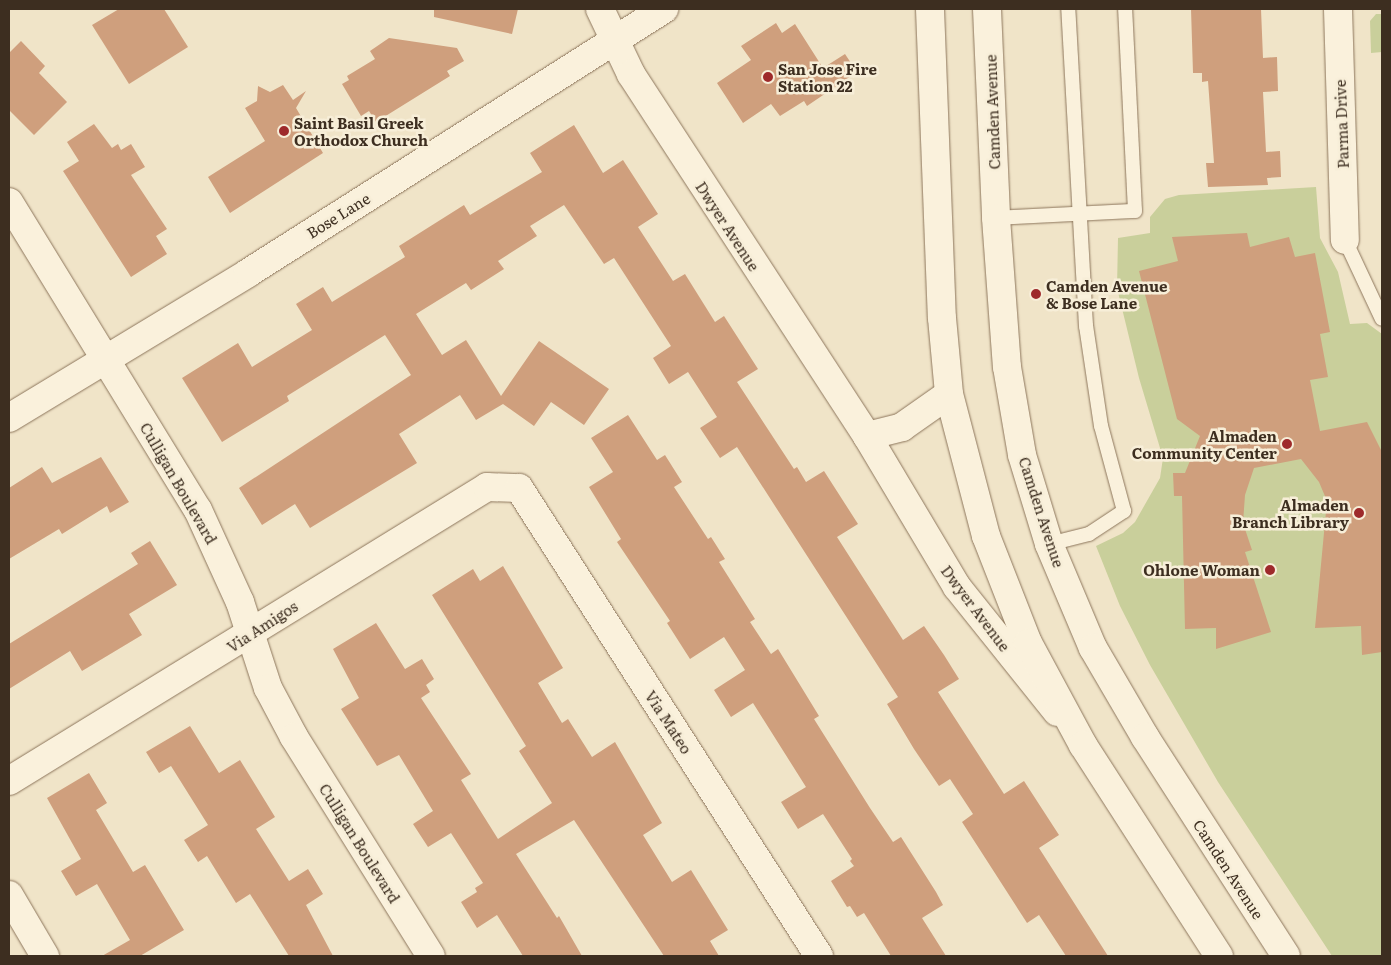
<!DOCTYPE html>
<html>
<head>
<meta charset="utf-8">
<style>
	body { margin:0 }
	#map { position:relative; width:1391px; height:965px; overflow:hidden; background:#f0e4c8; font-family:Literata,serif }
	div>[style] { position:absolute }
	.green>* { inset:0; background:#c9cf9b }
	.building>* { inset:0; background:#cf9f7d }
	.roads { filter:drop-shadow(0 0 1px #8d765c) drop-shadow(0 0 1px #8d765c) }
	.lane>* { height:14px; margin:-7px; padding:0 7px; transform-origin:7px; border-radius:7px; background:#faf1dc }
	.street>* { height:28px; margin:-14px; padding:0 14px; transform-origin:14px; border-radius:14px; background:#faf1dc }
	.secondary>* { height:28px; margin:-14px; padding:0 14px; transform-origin:14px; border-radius:14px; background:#faf1dc }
	.dots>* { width:14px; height:14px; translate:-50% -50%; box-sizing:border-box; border:2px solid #f7eed8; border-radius:50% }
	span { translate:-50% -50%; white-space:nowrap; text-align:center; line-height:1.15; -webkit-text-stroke:5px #f7eed8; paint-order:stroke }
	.poi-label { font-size:15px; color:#3d2e20; font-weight:700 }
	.left { translate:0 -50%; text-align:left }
	.right { translate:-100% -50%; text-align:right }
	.street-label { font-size:15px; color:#3d2e20 }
	.frame { position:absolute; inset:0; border:10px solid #3d2e20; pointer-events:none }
</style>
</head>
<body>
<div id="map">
	<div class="green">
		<div style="clip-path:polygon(1376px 14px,1382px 14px,1382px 52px,1371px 53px,1370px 21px)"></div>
		<div style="clip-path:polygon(1316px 187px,1320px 238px,1338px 272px,1350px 324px,1367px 323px,1382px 334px,1382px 956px,1332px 956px,1218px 782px,1150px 665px,1120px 606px,1096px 546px,1123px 533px,1135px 522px,1160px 478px,1163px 458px,1139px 378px,1117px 288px,1118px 238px,1150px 233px,1150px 217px,1165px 199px,1179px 195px)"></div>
	</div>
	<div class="building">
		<div style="clip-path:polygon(119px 9px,164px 9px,188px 47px,129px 84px,92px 25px)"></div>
		<div style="clip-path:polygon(434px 9px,518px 9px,512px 34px,434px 17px)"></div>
		<div style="clip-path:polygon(1191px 9px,1261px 9px,1263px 58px,1277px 57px,1278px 91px,1263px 92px,1266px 152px,1280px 151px,1281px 177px,1267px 178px,1268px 185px,1208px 187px,1206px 163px,1214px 163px,1208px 81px,1202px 82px,1202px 73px,1193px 73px)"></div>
		<div style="clip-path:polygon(776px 23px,782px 33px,795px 24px,823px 68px,845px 54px,857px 72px,807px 106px,804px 101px,780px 116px,771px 104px,743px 123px,717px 83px,751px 60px,741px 46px)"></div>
		<div style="clip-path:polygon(389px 38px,457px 48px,464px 61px,447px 71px,450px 76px,376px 122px,369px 111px,361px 116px,342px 84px,349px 80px,347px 76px,375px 59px,370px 51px)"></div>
		<div style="clip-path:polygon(21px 41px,45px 66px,39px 73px,67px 102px,34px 135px,9px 110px,9px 53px)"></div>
		<div style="clip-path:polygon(283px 85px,293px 100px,306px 91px,296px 108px,323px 153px,230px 213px,208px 177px,265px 141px,245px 108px,257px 101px,258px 86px,270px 92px)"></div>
		<div style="clip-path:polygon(94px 124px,112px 148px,118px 144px,121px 150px,131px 144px,145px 167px,131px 175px,167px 229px,156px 236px,167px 254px,131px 277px,63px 171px,79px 161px,67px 142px)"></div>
		<div style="clip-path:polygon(574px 125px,603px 173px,623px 160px,658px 214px,638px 227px,673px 281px,685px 274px,715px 322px,724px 316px,758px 369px,737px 382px,794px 469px,797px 467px,806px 482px,824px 471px,858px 524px,837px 537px,903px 640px,924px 626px,944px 655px,959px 679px,938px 692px,1004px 794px,1024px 781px,1059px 835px,1039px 848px,1108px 956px,1066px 956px,1039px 915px,1027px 923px,962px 822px,973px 814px,950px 779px,939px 786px,914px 749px,887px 704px,898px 697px,737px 447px,720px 458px,700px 428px,717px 417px,688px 372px,669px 384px,653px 358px,671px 346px,614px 258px,604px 264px,564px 205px,530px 226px,537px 236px,498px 261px,504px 269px,471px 290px,466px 283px,416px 314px,442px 355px,466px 340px,501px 396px,539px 341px,609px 389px,584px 425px,551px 402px,534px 426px,503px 404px,476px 420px,460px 395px,399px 434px,417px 463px,310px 528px,295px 504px,262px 525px,239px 488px,411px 375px,385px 335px,287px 396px,289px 401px,222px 442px,182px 378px,238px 343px,252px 367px,312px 330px,296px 304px,323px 287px,332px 302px,405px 257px,399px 246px,464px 205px,470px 215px,542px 172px,530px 153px)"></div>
		<div style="clip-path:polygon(1247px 233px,1250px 247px,1289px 237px,1295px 257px,1315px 253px,1330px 332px,1320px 334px,1328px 377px,1310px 380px,1320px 431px,1367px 422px,1382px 452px,1382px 652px,1362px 655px,1361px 626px,1315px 628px,1327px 501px,1319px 482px,1301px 459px,1254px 468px,1245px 495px,1243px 523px,1252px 550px,1245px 552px,1271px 632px,1216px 649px,1216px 628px,1185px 629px,1182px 496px,1174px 496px,1173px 473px,1185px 473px,1200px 436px,1177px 419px,1139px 271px,1178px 261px,1172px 237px)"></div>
		<div style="clip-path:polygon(628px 415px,657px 460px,665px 455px,682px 482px,674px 487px,708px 539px,711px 537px,725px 559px,719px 562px,755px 619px,750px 622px,771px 654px,778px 649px,819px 716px,814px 719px,870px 808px,893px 842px,901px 837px,936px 892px,943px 905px,922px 918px,946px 956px,891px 956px,864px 913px,857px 917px,850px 906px,847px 907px,831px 881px,854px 866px,850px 861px,852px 859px,823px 814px,798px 829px,781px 802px,806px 787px,753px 703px,731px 717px,714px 690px,745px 670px,724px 637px,690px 659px,667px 623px,670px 621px,617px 542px,621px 539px,589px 487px,613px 472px,591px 438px)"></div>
		<div style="clip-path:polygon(101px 457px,129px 502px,110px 513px,107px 506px,62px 534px,59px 529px,9px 559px,9px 488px,42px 467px,52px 483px)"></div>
		<div style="clip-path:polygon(150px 541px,177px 585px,129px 614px,142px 635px,82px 671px,70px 651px,9px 689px,9px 644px,138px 564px,131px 553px)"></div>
		<div style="clip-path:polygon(503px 566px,563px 668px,538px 683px,562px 723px,568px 719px,592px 757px,615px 742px,662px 823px,643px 835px,672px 882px,691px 870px,728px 930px,710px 941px,719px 956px,664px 956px,574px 820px,516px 854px,557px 918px,559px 916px,582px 956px,523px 956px,497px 915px,477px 928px,461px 902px,477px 892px,475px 888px,483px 883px,451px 833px,428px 847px,413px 824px,433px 811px,399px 755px,377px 766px,341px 709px,359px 698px,333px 649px,376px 623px,405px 669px,422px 659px,434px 679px,426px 685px,430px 692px,421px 698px,471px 774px,461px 780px,498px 839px,552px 803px,519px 751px,526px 746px,432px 595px,473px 569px,480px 581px)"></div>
		<div style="clip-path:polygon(190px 726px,219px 773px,240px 760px,275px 817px,256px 829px,289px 881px,308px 869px,323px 894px,306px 905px,333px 956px,289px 956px,250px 894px,236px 903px,207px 856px,198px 862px,184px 840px,208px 825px,171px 766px,159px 773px,146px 752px)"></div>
		<div style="clip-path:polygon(89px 773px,107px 803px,96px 810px,133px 872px,145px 865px,184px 930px,140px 956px,102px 956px,130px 940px,97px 884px,76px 896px,61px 871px,81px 859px,47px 798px)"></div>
	</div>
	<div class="roads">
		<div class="lane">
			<div style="left:996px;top:218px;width:139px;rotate:-2.9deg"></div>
			<div style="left:1135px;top:211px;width:202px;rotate:-92.8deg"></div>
			<div style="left:1345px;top:240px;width:87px;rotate:64.9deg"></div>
			<div style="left:1049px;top:544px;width:41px;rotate:-14deg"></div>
			<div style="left:1089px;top:534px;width:42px;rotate:-33.3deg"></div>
			<div style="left:1124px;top:511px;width:88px;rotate:-105.1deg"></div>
			<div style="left:1101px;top:426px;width:101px;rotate:-98.5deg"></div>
			<div style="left:1086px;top:326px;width:318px;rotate:-93.2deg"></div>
		</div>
		<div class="street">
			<div style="left:600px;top:9px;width:72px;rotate:64.5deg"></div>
			<div style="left:631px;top:74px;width:432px;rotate:56.9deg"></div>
			<div style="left:867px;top:436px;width:176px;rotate:59.2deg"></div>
			<div style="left:957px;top:587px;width:160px;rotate:51.3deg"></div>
			<div style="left:1338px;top:9px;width:231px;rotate:88.3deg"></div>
			<div style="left:9px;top:202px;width:361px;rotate:58.5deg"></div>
			<div style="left:198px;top:510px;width:101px;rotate:65.5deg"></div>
			<div style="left:240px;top:602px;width:90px;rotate:72deg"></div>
			<div style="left:268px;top:688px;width:55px;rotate:62deg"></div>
			<div style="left:294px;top:737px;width:258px;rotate:58deg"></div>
			<div style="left:9px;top:418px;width:280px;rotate:-31.2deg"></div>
			<div style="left:248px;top:273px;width:493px;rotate:-32.4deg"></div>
			<div style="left:867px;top:436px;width:36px;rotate:-14deg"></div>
			<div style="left:902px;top:427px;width:57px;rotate:-35.1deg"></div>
			<div style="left:9px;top:781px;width:561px;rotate:-31.59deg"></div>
			<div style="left:487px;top:487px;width:32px;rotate:2deg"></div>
			<div style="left:519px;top:488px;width:556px;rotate:57.34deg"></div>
			<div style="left:9px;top:895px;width:71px;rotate:59.5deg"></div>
		</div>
		<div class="secondary">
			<div style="left:930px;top:9px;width:309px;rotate:87.8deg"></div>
			<div style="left:942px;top:318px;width:76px;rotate:84.7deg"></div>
			<div style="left:949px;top:394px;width:147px;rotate:75.4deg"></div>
			<div style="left:986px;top:536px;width:115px;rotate:68.6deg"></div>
			<div style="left:1028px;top:643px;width:116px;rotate:61.7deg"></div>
			<div style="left:1083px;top:745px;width:251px;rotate:57.2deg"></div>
			<div style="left:987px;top:9px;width:209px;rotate:87.5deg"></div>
			<div style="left:996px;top:218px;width:149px;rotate:85.8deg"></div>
			<div style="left:1007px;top:367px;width:89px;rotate:80.3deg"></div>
			<div style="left:1022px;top:455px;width:93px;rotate:73.1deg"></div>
			<div style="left:1049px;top:544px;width:113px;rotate:67.1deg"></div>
			<div style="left:1093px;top:648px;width:103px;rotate:59.7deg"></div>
			<div style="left:1145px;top:737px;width:260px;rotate:57.2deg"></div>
		</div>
	</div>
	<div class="dots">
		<div style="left:768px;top:77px;background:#9e2a2b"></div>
		<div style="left:284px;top:131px;background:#9e2a2b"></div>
		<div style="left:1036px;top:294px;background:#9e2a2b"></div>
		<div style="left:1287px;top:444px;background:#9e2a2b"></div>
		<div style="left:1359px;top:513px;background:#9e2a2b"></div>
		<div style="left:1270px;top:570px;background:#9e2a2b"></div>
	</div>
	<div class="poi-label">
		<span class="left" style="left:778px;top:77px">San Jose Fire<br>Station 22</span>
		<span class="left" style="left:294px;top:131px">Saint Basil Greek<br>Orthodox Church</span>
		<span class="left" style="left:1046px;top:294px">Camden Avenue<br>&amp; Bose Lane</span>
		<span class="right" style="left:1277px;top:444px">Almaden<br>Community Center</span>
		<span class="right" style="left:1349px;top:513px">Almaden<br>Branch Library</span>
		<span class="right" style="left:1260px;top:570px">Ohlone Woman</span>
	</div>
	<div class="street-label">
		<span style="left:992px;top:112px;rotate:-92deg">Camden Avenue</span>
		<span style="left:1341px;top:124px;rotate:-92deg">Parma Drive</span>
		<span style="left:338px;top:215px;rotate:-32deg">Bose Lane</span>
		<span style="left:728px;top:226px;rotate:57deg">Dwyer Avenue</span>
		<span style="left:179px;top:483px;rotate:60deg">Culligan Boulevard</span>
		<span style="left:1042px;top:512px;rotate:72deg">Camden Avenue</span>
		<span style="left:976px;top:608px;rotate:53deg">Dwyer Avenue</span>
		<span style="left:262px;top:626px;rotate:-33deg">Via Amigos</span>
		<span style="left:669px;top:722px;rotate:57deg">Via Mateo</span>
		<span style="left:360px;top:843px;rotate:58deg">Culligan Boulevard</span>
		<span style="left:1229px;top:869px;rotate:57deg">Camden Avenue</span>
	</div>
	<div class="frame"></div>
</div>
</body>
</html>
